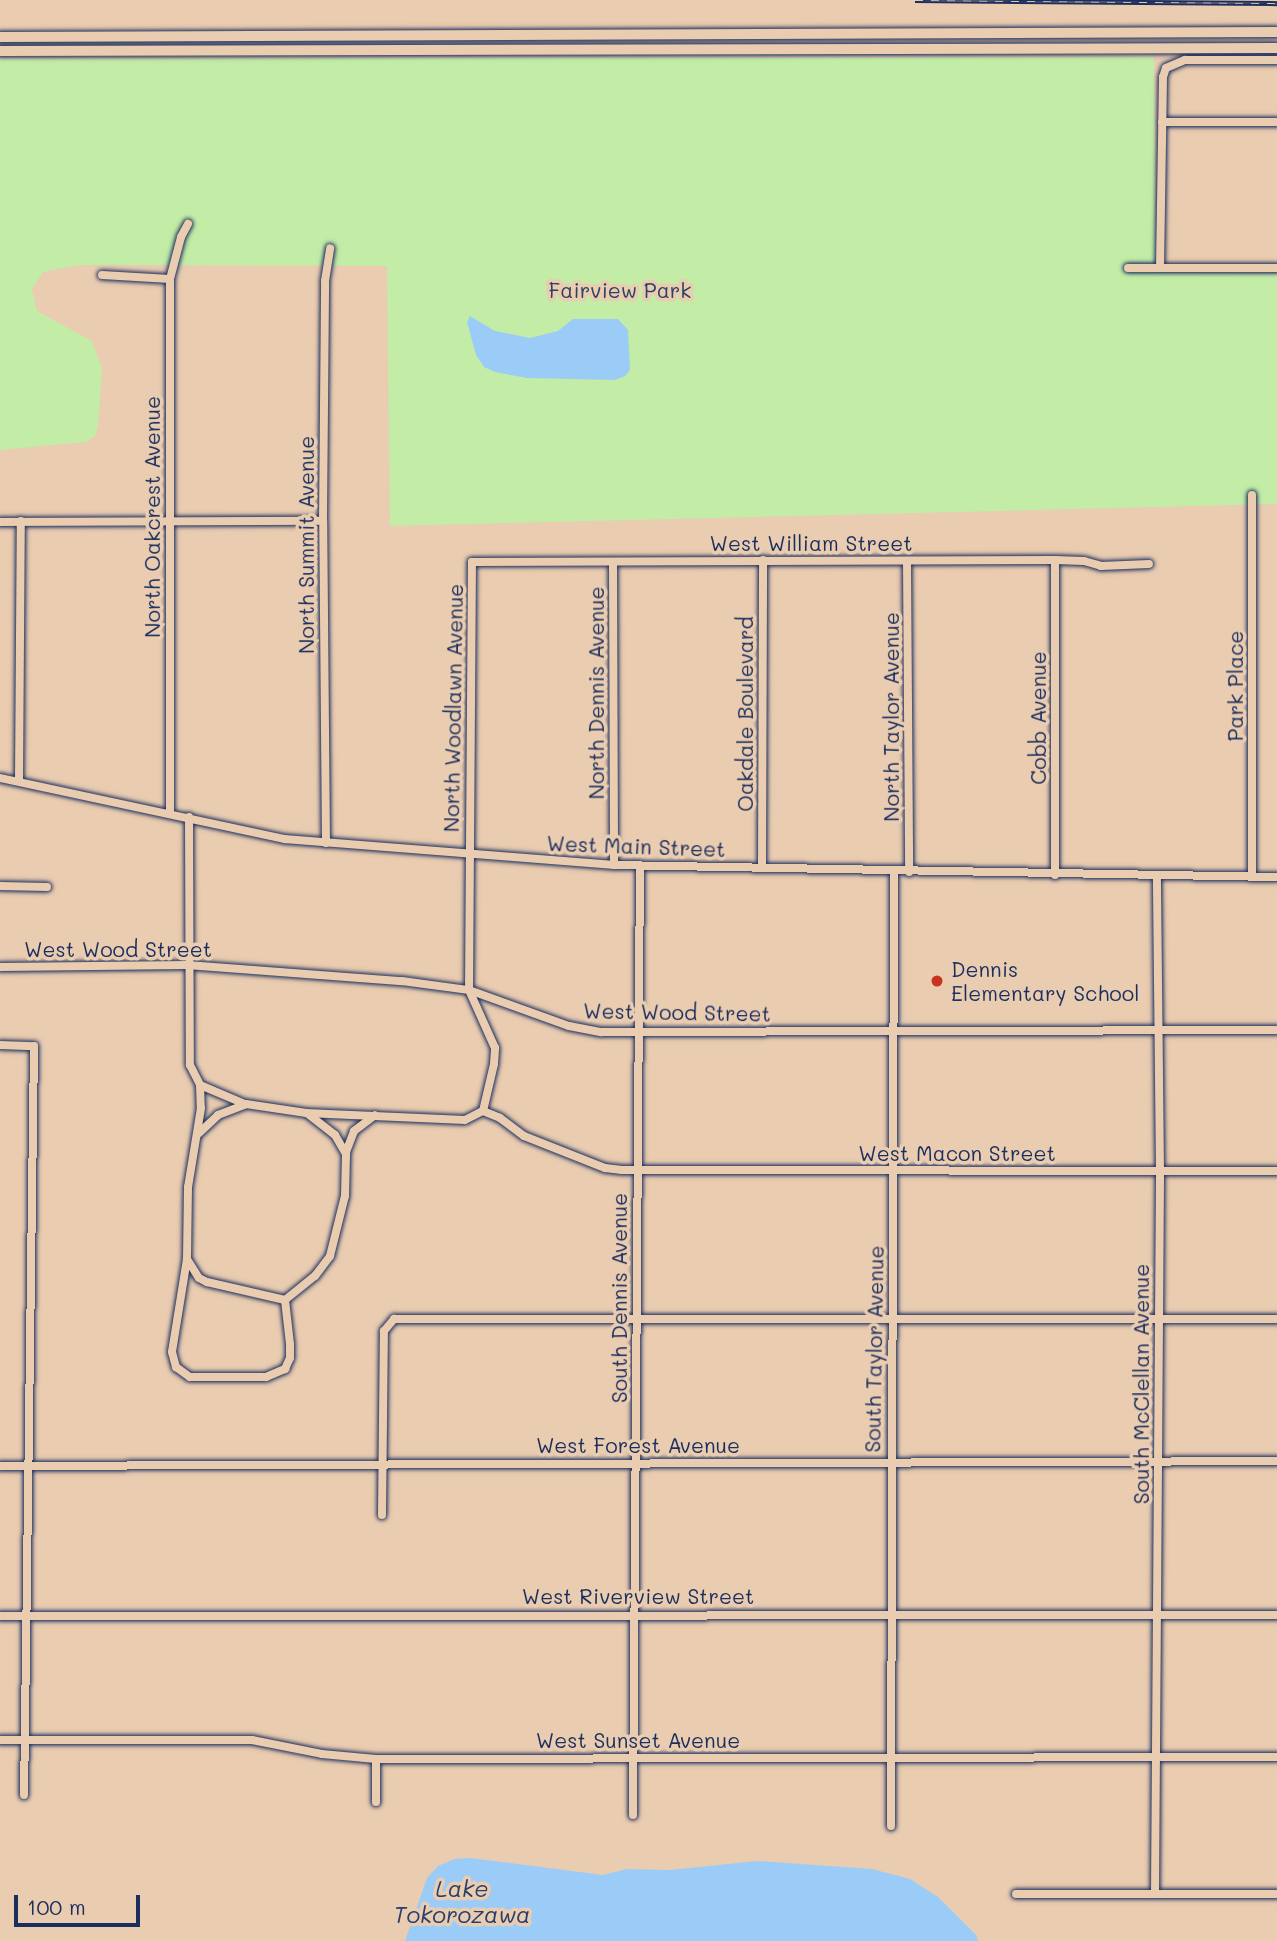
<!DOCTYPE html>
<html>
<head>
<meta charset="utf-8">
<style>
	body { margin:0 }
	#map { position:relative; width:1277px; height:1941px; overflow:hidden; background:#eaccb0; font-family:Mali,sans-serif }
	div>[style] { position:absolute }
	.green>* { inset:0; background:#c3eca7 }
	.water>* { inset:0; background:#9bccf7 }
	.roads { filter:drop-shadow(0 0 2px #1b2f5e) drop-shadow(0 0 2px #1b2f5e) }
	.minor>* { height:8px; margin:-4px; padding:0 4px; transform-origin:4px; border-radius:4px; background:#eaccb0 }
	.major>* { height:10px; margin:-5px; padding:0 5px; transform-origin:5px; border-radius:5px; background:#eaccb0 }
	.rail>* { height:5px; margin-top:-2.5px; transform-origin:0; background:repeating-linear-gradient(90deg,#eaccb0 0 8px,#1b2f5e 0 16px); box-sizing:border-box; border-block:2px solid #1b2f5e }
	.dots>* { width:19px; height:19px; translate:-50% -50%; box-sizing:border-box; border:4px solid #eaccb0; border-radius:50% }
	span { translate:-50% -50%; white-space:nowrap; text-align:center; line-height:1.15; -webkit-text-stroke:7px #eaccb0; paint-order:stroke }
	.park-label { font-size:21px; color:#2c4265 }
	.street-label { font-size:21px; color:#1b2f5e }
	.poi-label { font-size:21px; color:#1b2f5e }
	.left { translate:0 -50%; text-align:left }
	.water-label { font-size:23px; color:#283f6d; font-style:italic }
	.scale { position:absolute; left:14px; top:1895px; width:126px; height:32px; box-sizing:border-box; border:4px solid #1b2f5e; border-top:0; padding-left:9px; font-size:21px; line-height:24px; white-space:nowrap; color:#1b2f5e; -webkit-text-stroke:5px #eaccb0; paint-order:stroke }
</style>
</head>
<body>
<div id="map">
	<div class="green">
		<div style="clip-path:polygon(1154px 57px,1156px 273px,1277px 274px,1277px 504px,390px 526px,387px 266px,78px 265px,43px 272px,32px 289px,37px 311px,92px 341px,102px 369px,98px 426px,95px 436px,86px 442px,0 450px,0 59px)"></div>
	</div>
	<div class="water">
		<div style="clip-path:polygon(470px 316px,495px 331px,530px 338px,558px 331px,573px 319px,618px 319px,628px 330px,630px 370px,625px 376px,615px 380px,527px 378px,495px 372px,484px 367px,476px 355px,467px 322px)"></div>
		<div style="clip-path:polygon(470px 1858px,603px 1875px,627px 1869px,670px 1870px,757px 1861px,872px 1869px,910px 1879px,938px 1897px,976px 1935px,978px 1941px,405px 1941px,427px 1878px,438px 1866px,455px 1859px)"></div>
	</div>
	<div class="roads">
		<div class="minor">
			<div style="left:1162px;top:122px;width:115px"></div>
			<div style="left:1128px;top:268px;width:149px"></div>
			<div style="left:1160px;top:268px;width:191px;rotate:-89.1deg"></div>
			<div style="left:1163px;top:77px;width:9px;rotate:-72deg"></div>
			<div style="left:1166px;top:68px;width:21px;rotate:-23deg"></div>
			<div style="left:1185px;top:60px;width:92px"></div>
			<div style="left:102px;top:275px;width:68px;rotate:3.4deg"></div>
			<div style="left:1252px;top:495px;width:382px;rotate:90deg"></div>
			<div style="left:0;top:522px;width:323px;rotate:-0.2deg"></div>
			<div style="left:1055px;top:560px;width:315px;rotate:90deg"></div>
			<div style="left:907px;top:561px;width:311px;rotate:89.6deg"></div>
			<div style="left:613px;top:562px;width:303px;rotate:89.8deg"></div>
			<div style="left:0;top:778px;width:291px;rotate:12.1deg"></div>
			<div style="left:285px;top:839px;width:330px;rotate:4.5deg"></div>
			<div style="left:614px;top:865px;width:663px;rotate:1.04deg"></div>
			<div style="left:19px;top:781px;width:260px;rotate:-89.6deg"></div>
			<div style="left:170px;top:813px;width:534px;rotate:-90deg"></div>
			<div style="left:170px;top:279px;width:43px;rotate:-75.3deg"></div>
			<div style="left:181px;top:237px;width:15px;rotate:-62deg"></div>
			<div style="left:189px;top:817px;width:248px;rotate:89.8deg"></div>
			<div style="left:190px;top:1065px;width:22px;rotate:63deg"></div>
			<div style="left:200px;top:1085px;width:23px;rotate:88deg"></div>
			<div style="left:201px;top:1108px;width:80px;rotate:99.3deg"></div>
			<div style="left:188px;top:1187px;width:72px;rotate:90.8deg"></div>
			<div style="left:187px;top:1259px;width:22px;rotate:58deg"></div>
			<div style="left:199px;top:1278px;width:9px;rotate:27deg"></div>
			<div style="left:207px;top:1282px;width:80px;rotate:13deg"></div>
			<div style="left:285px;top:1300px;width:38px;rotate:-39deg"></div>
			<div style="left:315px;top:1276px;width:25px;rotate:-53deg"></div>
			<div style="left:330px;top:1256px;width:62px;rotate:-76deg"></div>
			<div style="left:345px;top:1196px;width:42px;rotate:-88.6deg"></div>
			<div style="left:346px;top:1154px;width:22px;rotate:-120deg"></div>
			<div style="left:335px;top:1135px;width:34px;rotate:-142deg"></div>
			<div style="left:326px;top:843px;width:322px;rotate:-90.5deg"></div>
			<div style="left:323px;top:521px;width:240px;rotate:-89.5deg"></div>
			<div style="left:325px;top:281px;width:33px;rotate:-81deg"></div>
			<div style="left:762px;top:868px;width:308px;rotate:-89.8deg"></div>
			<div style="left:0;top:886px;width:47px;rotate:1.2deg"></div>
			<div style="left:0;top:967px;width:187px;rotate:-0.6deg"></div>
			<div style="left:187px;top:965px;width:216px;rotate:4.3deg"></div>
			<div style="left:402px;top:981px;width:68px;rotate:7.7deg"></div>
			<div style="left:469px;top:990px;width:106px;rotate:19.8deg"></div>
			<div style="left:569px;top:1026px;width:33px;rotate:11deg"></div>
			<div style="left:601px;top:1032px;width:676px;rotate:-0.17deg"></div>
			<div style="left:0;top:1045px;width:34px;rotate:2deg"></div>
			<div style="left:34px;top:1046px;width:749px;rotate:90.76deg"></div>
			<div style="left:200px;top:1085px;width:49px;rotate:22.9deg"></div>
			<div style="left:483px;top:1111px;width:48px;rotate:-76.8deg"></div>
			<div style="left:494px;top:1064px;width:16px;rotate:-86deg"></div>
			<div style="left:495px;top:1048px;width:64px;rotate:-114.1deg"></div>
			<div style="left:469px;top:990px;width:428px;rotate:-89.6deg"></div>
			<div style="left:472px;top:562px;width:583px;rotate:-0.2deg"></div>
			<div style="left:1055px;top:560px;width:29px;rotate:2deg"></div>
			<div style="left:1084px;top:561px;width:18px;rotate:16deg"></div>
			<div style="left:1101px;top:566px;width:48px;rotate:-2.4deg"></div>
			<div style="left:199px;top:1133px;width:26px;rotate:-43deg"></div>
			<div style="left:218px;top:1115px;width:30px;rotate:-21deg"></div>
			<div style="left:246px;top:1104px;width:61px;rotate:8.5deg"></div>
			<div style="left:306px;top:1113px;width:159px;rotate:2.5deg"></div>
			<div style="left:465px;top:1120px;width:20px;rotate:-27deg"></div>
			<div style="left:483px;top:1111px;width:18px;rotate:22deg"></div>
			<div style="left:500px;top:1118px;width:30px;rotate:37deg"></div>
			<div style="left:524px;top:1136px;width:87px;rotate:21.6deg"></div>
			<div style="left:605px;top:1168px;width:17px;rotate:7deg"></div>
			<div style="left:622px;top:1170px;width:655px;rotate:0.09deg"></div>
			<div style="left:346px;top:1152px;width:22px;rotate:-69deg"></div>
			<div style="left:354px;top:1131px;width:26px;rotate:-37deg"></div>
			<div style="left:187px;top:1259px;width:94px;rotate:99.2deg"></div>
			<div style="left:172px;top:1352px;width:16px;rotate:75deg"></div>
			<div style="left:176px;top:1367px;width:17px;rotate:36deg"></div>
			<div style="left:190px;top:1377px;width:76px"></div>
			<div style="left:266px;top:1377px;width:21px;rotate:-23deg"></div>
			<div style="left:285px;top:1369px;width:12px;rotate:-66deg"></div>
			<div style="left:290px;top:1358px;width:14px;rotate:-90deg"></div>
			<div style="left:290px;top:1344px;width:44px;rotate:-96.5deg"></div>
			<div style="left:0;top:1466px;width:1277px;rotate:-0.22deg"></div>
			<div style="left:382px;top:1515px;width:184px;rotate:-89.4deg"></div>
			<div style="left:384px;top:1331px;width:16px;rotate:-50deg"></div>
			<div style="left:394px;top:1319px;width:883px"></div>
			<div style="left:0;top:1616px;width:1277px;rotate:-0.04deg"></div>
			<div style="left:0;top:1740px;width:252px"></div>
			<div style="left:252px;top:1740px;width:71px;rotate:11.3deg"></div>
			<div style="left:322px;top:1754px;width:54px;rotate:5.3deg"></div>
			<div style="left:376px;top:1759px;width:901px;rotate:-0.13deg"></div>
			<div style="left:376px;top:1802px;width:43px;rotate:-90deg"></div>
			<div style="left:633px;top:1815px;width:949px;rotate:-89.58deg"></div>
			<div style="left:891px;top:1826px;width:954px;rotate:-89.82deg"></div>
			<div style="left:1016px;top:1894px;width:261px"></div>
			<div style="left:1155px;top:1894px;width:722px;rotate:-89.6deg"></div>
			<div style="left:1160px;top:1172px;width:297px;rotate:-90.6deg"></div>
		</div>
		<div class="major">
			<div style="left:0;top:37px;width:1277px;rotate:-0.22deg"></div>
			<div style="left:0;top:51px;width:1277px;rotate:-0.13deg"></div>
		</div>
	</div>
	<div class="rail">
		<div style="left:915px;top:0;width:362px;rotate:0.5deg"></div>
	</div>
	<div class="dots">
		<div style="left:937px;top:981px;background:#c8321e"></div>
	</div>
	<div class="park-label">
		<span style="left:620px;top:290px">Fairview Park</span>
	</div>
	<div class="street-label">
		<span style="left:152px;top:517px;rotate:-90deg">North Oakcrest Avenue</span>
		<span style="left:811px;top:543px">West William Street</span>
		<span style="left:306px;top:545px;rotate:-90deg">North Summit Avenue</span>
		<span style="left:1235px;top:686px;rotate:-90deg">Park Place</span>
		<span style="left:596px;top:693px;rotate:-90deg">North Dennis Avenue</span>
		<span style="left:453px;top:708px;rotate:-89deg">North Woodlawn Avenue</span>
		<span style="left:745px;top:714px;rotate:-90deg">Oakdale Boulevard</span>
		<span style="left:891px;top:717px;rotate:-90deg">North Taylor Avenue</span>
		<span style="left:1038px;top:718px;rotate:-90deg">Cobb Avenue</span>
		<span style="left:636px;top:846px;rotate:2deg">West Main Street</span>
		<span style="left:118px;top:949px">West Wood Street</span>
		<span style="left:677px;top:1012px;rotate:1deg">West Wood Street</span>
		<span style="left:957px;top:1153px">West Macon Street</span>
		<span style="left:619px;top:1298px;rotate:-90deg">South Dennis Avenue</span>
		<span style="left:874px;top:1349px;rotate:-89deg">South Taylor Avenue</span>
		<span style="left:1141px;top:1384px;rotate:-90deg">South McClellan Avenue</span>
		<span style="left:638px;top:1445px">West Forest Avenue</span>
		<span style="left:638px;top:1596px">West Riverview Street</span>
		<span style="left:638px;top:1740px">West Sunset Avenue</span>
	</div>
	<div class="poi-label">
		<span class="left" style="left:951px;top:981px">Dennis<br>Elementary School</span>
	</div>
	<div class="water-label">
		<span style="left:462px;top:1901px">Lake<br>Tokorozawa</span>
	</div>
	<div class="scale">100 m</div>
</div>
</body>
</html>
